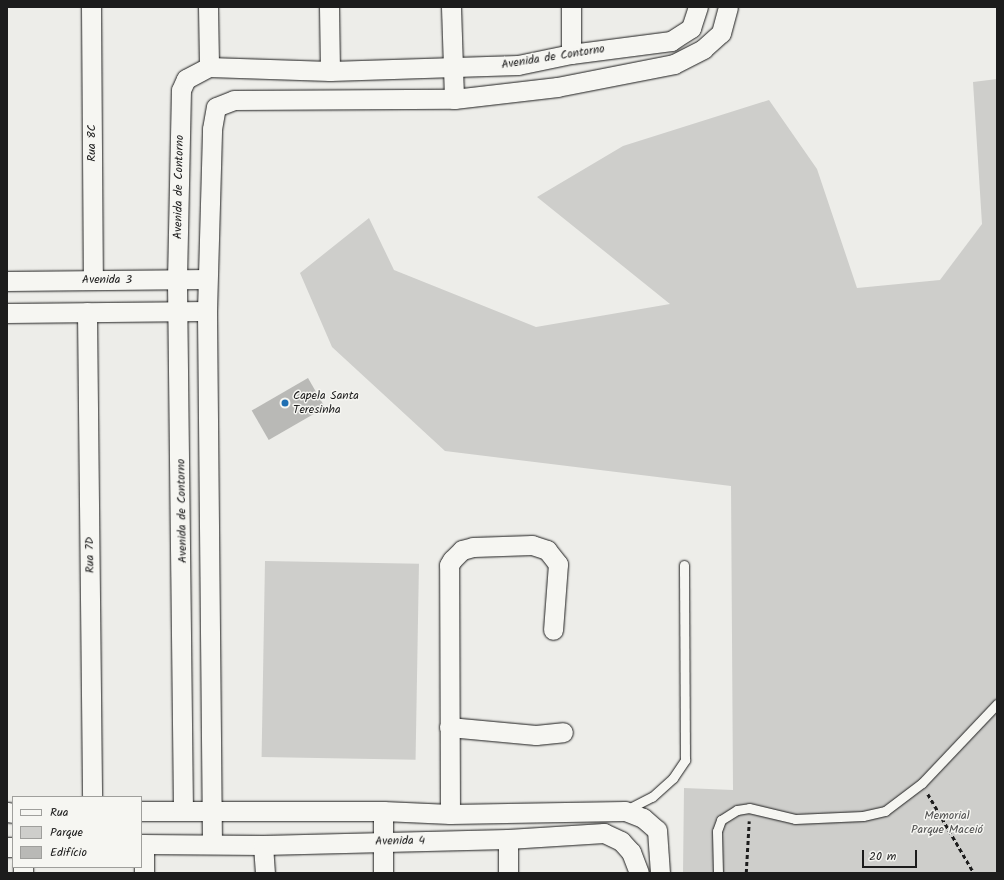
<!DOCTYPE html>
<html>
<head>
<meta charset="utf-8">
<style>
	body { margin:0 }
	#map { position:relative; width:1004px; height:880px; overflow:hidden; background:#edede9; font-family:Kalam,sans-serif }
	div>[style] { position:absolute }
	.green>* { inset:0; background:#cececb; transform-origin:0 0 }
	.building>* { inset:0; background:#b9b9b6; transform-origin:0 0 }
	.path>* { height:2.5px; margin-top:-1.25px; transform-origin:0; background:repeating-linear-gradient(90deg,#1c1c1c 0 4px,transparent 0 7px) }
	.roads { filter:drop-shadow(0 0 1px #1c1c1c) drop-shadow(0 0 1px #1c1c1c) }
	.service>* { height:9px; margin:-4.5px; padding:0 4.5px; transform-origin:4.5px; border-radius:4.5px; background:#f6f6f2 }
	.minor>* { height:19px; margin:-9.5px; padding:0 9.5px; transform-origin:9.5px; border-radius:9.5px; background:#f6f6f2 }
	.dots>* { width:11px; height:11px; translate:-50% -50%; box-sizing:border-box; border:2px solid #f6f6f2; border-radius:50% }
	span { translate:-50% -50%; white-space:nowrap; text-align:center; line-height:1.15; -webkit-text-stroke:3px #f6f6f2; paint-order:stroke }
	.street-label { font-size:12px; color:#1c1c1c }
	.poi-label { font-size:12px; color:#1c1c1c }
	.left { translate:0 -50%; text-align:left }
	.park-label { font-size:12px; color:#515151 }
	.frame { position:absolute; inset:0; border:8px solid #1c1c1c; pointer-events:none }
	.legend { position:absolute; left:12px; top:796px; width:130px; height:72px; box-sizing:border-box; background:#f6f6f2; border:1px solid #9f9f9c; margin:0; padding:5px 7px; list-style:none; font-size:12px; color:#1c1c1c }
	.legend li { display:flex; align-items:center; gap:8px; height:20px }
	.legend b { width:20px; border:1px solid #9f9f9c }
	.scale { position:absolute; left:862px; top:850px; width:55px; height:18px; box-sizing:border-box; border:2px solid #1c1c1c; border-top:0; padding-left:5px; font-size:12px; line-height:14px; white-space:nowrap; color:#1c1c1c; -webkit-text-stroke:3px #f6f6f2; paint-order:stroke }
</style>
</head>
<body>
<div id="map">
	<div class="green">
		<div style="clip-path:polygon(997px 79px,997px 873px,683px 873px,684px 788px,733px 790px,731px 486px,445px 451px,332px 347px,300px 273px,369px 218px,394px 270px,536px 327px,670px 304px,537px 197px,623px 146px,769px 100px,817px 169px,857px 288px,940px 280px,982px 224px,973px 82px)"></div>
		<div style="left:265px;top:561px;width:154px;height:196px;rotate:1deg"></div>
	</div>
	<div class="building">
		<div style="left:308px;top:378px;width:34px;height:65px;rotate:60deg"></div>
	</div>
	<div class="path">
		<div style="left:928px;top:794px;width:91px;rotate:59.8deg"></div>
		<div style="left:746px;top:873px;width:52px;rotate:-86.7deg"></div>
	</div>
	<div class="roads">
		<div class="service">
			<div style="left:626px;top:810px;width:29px;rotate:-27deg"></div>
			<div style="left:652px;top:797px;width:28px;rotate:-42deg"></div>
			<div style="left:673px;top:778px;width:22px;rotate:-56deg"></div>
			<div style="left:685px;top:760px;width:195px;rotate:-90.3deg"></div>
			<div style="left:718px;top:873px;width:42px;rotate:-91.4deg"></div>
			<div style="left:717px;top:831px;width:12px;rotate:-70deg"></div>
			<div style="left:721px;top:820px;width:19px;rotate:-32deg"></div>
			<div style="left:737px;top:810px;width:12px;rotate:-9deg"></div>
			<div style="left:749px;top:808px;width:47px;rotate:13.4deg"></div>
			<div style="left:795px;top:819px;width:68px;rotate:-2.5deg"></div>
			<div style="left:863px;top:816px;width:23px;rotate:-13deg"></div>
			<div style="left:885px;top:811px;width:46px;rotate:-37.1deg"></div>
			<div style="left:922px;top:783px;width:109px;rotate:-46.5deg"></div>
		</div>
		<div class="minor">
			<div style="left:91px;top:7px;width:272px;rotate:89.6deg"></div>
			<div style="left:208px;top:7px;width:60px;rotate:89deg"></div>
			<div style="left:329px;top:7px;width:64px;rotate:89.1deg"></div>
			<div style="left:451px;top:7px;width:92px;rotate:88.1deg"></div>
			<div style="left:571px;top:7px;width:47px;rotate:90deg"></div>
			<div style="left:7px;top:281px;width:200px;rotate:-0.6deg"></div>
			<div style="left:87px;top:312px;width:485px;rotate:89.4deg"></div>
			<div style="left:7px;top:313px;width:200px;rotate:-0.6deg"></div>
			<div style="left:449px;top:727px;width:87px;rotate:5.3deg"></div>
			<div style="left:536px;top:735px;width:27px;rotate:-6deg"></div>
			<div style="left:141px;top:811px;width:242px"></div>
			<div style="left:383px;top:811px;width:67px;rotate:2.6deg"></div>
			<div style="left:450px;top:814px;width:175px;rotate:-1deg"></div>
			<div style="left:625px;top:811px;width:19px;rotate:21deg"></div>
			<div style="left:643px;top:818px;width:18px;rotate:41deg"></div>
			<div style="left:657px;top:830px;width:43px;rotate:86deg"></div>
			<div style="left:183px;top:811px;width:531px;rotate:-90.65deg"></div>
			<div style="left:177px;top:280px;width:190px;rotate:-88.8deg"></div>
			<div style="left:181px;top:90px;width:12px;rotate:-66deg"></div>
			<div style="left:186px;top:79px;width:26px;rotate:-28deg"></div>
			<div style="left:209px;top:67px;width:121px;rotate:1.9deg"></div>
			<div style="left:330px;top:71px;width:188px;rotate:-1.8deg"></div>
			<div style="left:518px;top:65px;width:54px;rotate:-11.7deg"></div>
			<div style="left:571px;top:54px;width:101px;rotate:-7.4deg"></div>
			<div style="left:671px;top:41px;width:24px;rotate:-33deg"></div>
			<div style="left:691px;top:28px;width:22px;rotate:-72deg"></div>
			<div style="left:383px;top:811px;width:62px;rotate:90deg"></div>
			<div style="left:7px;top:812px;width:6px;rotate:9deg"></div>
			<div style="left:450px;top:814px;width:249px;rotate:-90.2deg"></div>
			<div style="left:449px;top:565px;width:6px;rotate:-59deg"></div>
			<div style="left:452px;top:560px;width:14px;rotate:-45deg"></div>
			<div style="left:462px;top:550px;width:11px;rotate:-15deg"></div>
			<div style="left:473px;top:547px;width:59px;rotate:-1.9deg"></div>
			<div style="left:532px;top:545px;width:16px;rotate:18deg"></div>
			<div style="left:547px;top:550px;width:18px;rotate:52deg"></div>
			<div style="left:558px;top:564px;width:66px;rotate:94.3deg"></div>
			<div style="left:141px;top:844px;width:122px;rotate:0.5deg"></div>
			<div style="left:263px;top:845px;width:245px;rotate:-1.4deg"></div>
			<div style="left:508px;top:839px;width:96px;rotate:-3.6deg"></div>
			<div style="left:604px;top:833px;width:19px;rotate:25deg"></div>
			<div style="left:621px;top:841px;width:15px;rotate:48deg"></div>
			<div style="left:631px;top:852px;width:22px;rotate:69deg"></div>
			<div style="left:212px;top:844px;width:533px;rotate:-90.54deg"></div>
			<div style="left:207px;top:311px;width:182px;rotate:-88.4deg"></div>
			<div style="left:212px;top:129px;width:22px;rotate:-80deg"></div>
			<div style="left:216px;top:107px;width:19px;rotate:-21deg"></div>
			<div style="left:234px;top:100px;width:220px;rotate:-0.3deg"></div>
			<div style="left:454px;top:99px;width:104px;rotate:-6.6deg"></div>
			<div style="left:557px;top:87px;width:119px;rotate:-11.1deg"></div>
			<div style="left:674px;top:64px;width:33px;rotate:-27deg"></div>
			<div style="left:703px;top:49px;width:24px;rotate:-42deg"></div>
			<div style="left:721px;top:33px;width:27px;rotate:-75deg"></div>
			<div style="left:263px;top:845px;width:28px;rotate:86deg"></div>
			<div style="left:7px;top:847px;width:6px"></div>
			<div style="left:23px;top:867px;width:6px;rotate:90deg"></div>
			<div style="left:144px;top:873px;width:29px;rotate:-90deg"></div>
			<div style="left:508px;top:873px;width:34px;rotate:-90deg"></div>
		</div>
	</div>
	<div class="dots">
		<div style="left:285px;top:403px;background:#1f6fb2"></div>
	</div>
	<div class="street-label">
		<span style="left:553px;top:57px;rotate:-9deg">Avenida de Contorno</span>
		<span style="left:92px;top:143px;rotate:-90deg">Rua 8C</span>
		<span style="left:179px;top:187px;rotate:-89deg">Avenida de Contorno</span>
		<span style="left:107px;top:280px">Avenida 3</span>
		<span style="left:182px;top:511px;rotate:-91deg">Avenida de Contorno</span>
		<span style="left:90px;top:555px;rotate:-91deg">Rua 7D</span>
		<span style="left:400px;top:841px;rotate:-1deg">Avenida 4</span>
	</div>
	<div class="poi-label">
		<span class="left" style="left:293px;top:403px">Capela Santa<br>Teresinha</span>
	</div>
	<div class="park-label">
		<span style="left:947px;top:823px">Memorial<br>Parque Maceió</span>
	</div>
	<div class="frame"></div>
	<ul class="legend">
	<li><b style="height:5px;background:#f6f6f2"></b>Rua</li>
	<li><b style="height:11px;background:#cececb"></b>Parque</li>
	<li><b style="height:11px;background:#b9b9b6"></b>Edifício</li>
	</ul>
	<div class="scale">20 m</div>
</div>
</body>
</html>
